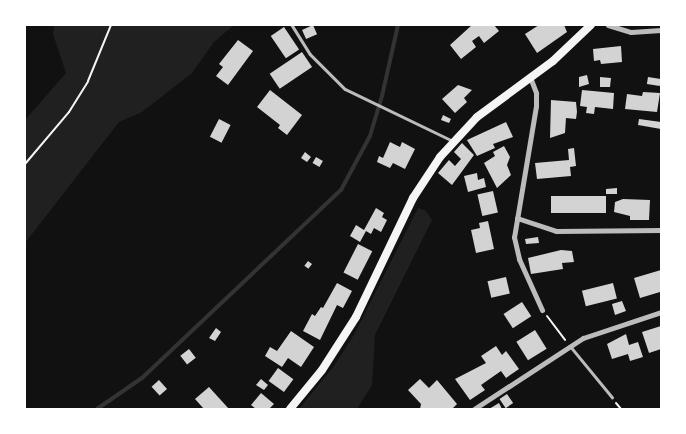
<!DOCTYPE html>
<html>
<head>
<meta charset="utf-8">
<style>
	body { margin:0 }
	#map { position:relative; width:686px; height:434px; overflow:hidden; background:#111; font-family:"Public Sans",sans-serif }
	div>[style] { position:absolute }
	.green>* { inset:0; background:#202020 }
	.stream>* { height:4px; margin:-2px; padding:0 2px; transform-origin:2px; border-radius:2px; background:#333 }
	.building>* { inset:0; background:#d3d3d3; transform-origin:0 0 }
	.path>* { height:2px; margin:-1px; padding:0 1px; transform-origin:1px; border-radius:1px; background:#f5f5f5 }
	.service>* { height:2.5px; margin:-1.25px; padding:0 1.25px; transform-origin:1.25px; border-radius:1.25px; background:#bcbcbc }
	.minor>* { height:5px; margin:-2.5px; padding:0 2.5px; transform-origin:2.5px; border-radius:2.5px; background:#bcbcbc }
	.secondary>* { height:8px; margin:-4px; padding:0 4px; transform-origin:4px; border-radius:4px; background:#f5f5f5 }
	span { translate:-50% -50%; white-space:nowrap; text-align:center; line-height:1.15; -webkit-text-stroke:4px #fff; paint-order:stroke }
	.frame { position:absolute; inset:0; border:26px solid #fff; pointer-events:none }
</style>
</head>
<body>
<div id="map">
	<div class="green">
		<div style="clip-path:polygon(54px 25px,234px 25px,214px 42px,192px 73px,142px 112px,119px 122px,25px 243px,25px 120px,66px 73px,53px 34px)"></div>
		<div style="clip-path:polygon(418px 208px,426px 211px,432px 220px,375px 335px,372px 385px,357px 409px,299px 409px,334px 366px,355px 333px)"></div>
	</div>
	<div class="stream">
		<div style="left:97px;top:409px;width:55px;rotate:-34.6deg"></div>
		<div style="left:142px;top:378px;width:274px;rotate:-43.4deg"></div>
		<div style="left:341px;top:190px;width:61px;rotate:-61.8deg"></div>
		<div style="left:370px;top:136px;width:42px;rotate:-73.3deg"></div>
		<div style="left:382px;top:96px;width:73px;rotate:-77.3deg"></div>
	</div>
	<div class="building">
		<div style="left:313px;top:25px;width:10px;height:12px;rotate:66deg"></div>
		<div style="clip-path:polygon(472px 25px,494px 25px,499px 31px,484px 43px,479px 36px,472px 41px,476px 47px,461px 59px,450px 45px)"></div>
		<div style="clip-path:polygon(539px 25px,564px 25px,567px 32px,537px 53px,525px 34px)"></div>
		<div style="left:284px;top:27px;width:27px;height:16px;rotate:56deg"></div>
		<div style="clip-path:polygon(238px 40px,253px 51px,228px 85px,216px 76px,223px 67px,219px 64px)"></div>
		<div style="clip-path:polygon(621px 46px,622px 62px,601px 64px,600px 60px,594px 61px,593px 49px)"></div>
		<div style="left:302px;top:52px;width:18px;height:39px;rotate:56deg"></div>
		<div style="clip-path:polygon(587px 75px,589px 84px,579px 87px,579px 77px)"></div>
		<div style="clip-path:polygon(600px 77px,611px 78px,610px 87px,600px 87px)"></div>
		<div style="left:648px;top:77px;width:13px;height:7px;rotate:9deg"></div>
		<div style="clip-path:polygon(458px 85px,472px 90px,464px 98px,467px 102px,455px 113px,442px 99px)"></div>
		<div style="clip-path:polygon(270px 90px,302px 115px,287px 135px,278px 128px,280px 125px,257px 107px)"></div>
		<div style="clip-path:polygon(582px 90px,614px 93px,613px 109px,595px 107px,594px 114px,586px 113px,587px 107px,580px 106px)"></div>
		<div style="clip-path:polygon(643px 92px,660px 93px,657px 112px,625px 109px,627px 94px,642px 96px)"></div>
		<div style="clip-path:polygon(551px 100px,576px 102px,577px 112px,576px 119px,566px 118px,565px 133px,550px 138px)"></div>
		<div style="clip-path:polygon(443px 115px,451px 119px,449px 123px,441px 120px)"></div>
		<div style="left:219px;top:119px;width:13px;height:20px;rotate:27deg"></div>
		<div style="clip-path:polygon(639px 119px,661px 122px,661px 129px,638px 125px)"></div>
		<div style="clip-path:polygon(506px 122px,513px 137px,493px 144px,495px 148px,477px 156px,467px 140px)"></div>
		<div style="clip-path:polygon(390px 142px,400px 147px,402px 142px,415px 149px,405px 169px,393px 163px,390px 168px,377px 162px,379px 156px,383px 158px)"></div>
		<div style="clip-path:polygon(462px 143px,474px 155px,452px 185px,438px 173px,449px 160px,455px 166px,461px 159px,454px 152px)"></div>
		<div style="clip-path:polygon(504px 146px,510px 157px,507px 165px,511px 175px,497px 188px,484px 163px,495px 156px,493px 152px)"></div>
		<div style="clip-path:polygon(574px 148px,576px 166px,570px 167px,571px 176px,537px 179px,535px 163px,569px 160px,568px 149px)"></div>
		<div style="clip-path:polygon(305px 152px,311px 157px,307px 162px,301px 158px)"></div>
		<div style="left:316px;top:157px;width:8px;height:7px;rotate:30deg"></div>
		<div style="clip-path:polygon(477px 173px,478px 180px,484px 178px,486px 187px,468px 192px,464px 176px)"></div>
		<div style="clip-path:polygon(617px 188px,617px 194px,606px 194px,606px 189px)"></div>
		<div style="left:493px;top:191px;width:22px;height:16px;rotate:77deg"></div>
		<div style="left:606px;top:196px;width:17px;height:55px;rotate:90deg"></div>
		<div style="clip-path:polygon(623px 199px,650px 200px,649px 220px,630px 220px,630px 216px,614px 212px,615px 202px)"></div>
		<div style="clip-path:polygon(376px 208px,384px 213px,382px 217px,387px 220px,381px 232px,374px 228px,371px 234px,366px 231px,360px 242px,350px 236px,356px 225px,364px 230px)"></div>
		<div style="clip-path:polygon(488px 221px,494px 249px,476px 253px,471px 230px,480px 228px,479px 223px)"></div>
		<div style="clip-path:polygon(538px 237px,539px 243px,526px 244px,525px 239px)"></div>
		<div style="left:358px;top:244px;width:16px;height:32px;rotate:27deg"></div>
		<div style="clip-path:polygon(561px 250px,572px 251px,574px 262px,562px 263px,563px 269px,531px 274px,528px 258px)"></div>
		<div style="left:308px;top:261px;width:5px;height:6px;rotate:37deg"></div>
		<div style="clip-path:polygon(661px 270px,660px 292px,640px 298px,634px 278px)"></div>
		<div style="left:506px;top:277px;width:17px;height:19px;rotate:77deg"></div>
		<div style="clip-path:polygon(337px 283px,352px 291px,343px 308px,337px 305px,320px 340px,303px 331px,312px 314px,315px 316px,321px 307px,323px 308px)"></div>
		<div style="left:613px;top:283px;width:16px;height:32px;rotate:76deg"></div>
		<div style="clip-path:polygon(622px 301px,626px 311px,615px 315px,612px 304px)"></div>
		<div style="left:522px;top:302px;width:17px;height:22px;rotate:57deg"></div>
		<div style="clip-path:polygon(661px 326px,661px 349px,649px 353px,642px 332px)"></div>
		<div style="clip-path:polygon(216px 328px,221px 332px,215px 341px,209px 338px)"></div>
		<div style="left:535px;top:330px;width:22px;height:22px;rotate:58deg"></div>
		<div style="clip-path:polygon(291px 331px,314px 347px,301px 367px,288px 358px,282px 367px,265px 356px,270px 347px,277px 351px)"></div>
		<div style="clip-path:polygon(626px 334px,629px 345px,638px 342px,643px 357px,630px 361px,628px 354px,612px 359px,607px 344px)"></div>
		<div style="clip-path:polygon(496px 346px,502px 355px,506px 351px,519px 369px,506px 378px,501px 371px,481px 385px,485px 390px,470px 400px,455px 379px,486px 363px,481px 356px)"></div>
		<div style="left:189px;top:349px;width:11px;height:11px;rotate:52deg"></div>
		<div style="left:278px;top:368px;width:19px;height:16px;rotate:36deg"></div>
		<div style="clip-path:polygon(261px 379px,268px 385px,264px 390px,256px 385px)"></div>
		<div style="clip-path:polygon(420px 379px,429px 388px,437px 380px,457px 404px,452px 409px,420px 409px,421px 404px,408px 390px)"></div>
		<div style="left:159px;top:380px;width:12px;height:10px;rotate:48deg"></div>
		<div style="clip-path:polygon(209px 387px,229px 409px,204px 409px,195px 399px)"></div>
		<div style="clip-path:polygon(261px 393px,274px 404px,269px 409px,256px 409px,251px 405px)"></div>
		<div style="left:507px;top:394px;width:11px;height:9px;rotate:56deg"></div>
		<div style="clip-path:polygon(499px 403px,502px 409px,489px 409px)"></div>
	</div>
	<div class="path">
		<div style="left:25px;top:164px;width:68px;rotate:-49.8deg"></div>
		<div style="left:69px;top:112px;width:36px;rotate:-58deg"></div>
		<div style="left:88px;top:81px;width:61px;rotate:-67.7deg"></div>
		<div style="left:547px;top:316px;width:30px;rotate:53deg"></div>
		<div style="left:616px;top:403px;width:8px;rotate:50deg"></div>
	</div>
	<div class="service">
		<div style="left:292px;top:25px;width:34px;rotate:58deg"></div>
		<div style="left:310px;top:54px;width:49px;rotate:45deg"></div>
		<div style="left:345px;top:89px;width:120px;rotate:25.7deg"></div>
		<div style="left:571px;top:347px;width:65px;rotate:50.6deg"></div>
	</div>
	<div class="minor">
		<div style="left:608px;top:25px;width:24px;rotate:17deg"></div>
		<div style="left:631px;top:32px;width:30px;rotate:-4deg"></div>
		<div style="left:530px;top:77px;width:17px;rotate:69deg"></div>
		<div style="left:536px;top:93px;width:13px;rotate:90deg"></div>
		<div style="left:536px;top:106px;width:133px;rotate:99.5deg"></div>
		<div style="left:514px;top:237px;width:23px;rotate:77deg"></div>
		<div style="left:519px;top:259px;width:56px;rotate:65.7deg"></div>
		<div style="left:517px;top:218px;width:41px;rotate:18.4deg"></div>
		<div style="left:556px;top:231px;width:105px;rotate:-0.5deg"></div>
		<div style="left:474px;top:409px;width:130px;rotate:-33.1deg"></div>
		<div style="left:583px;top:338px;width:82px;rotate:-18.4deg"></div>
	</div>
	<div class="secondary">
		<div style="left:290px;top:409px;width:50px;rotate:-50.6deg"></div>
		<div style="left:322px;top:370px;width:63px;rotate:-57.3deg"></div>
		<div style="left:356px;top:317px;width:132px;rotate:-64.4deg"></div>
		<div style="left:413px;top:198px;width:49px;rotate:-56.6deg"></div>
		<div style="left:440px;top:157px;width:54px;rotate:-47.2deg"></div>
		<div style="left:477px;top:117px;width:94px;rotate:-36.4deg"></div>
		<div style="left:553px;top:61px;width:52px;rotate:-43.5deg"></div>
	</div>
	<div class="frame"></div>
</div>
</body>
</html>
